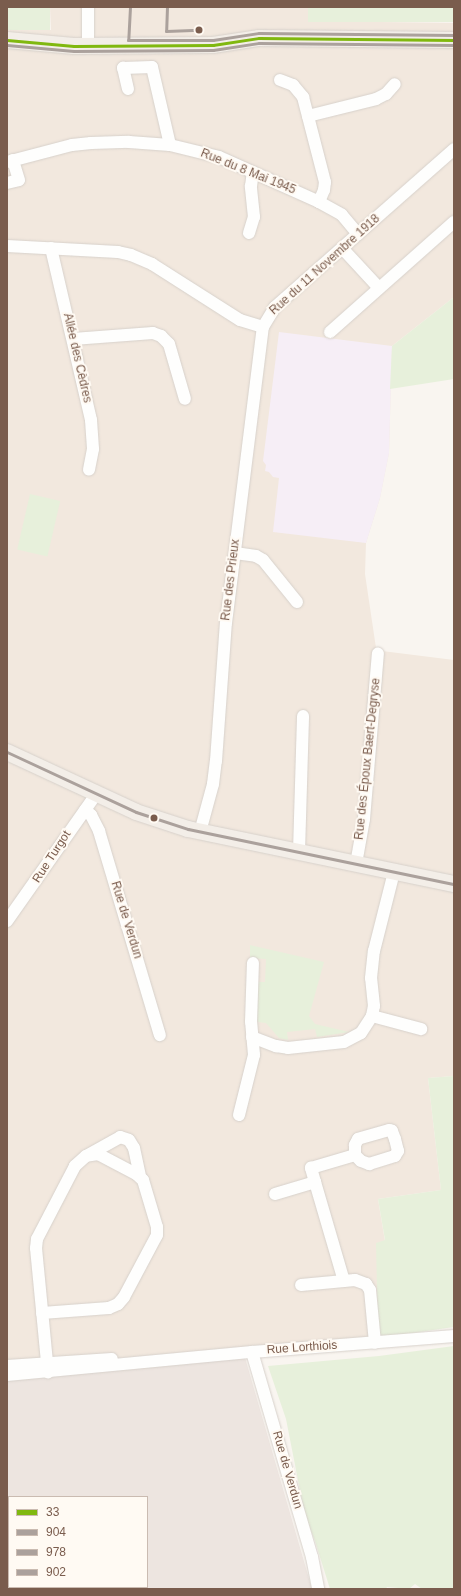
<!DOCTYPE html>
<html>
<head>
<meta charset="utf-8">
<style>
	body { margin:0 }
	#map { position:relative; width:461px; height:1596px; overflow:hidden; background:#f9f5f0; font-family:Helvetica,sans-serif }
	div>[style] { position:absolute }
	.residential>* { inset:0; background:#f2e8de }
	.industrial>* { inset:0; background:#ede5e0 }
	.education>* { inset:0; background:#f6eef6 }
	.green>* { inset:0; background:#e7f0db; transform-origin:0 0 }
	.roads { filter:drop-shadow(0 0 1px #d7d1cb) drop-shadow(0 0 1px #d7d1cb) }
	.minor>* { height:12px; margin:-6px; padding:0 6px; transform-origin:6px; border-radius:6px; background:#fefefd }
	.major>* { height:16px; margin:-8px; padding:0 8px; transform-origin:8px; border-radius:8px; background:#f3eee8 }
	.bus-1>* { height:3px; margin:-1.5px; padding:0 1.5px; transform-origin:1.5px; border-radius:1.5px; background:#80b80f }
	.bus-2>* { height:3px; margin:-1.5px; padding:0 1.5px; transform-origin:1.5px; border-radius:1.5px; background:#aba19c }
	.bus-3>* { height:3px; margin:-1.5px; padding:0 1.5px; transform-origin:1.5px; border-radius:1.5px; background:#aba19c }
	.bus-4>* { height:3px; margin:-1.5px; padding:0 1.5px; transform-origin:1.5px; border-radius:1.5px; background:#aba19c }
	.dots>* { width:11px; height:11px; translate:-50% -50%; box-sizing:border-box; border:2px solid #fffaf3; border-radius:50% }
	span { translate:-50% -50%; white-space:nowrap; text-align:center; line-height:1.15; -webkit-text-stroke:4px #fffaf3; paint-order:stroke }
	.street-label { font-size:12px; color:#7a5c4d }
	.frame { position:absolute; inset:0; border:8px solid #7a5c4d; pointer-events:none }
	.legend { position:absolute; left:8px; top:1496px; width:140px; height:92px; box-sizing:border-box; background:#fffaf3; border:1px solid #cabbb1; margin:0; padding:5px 7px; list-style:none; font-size:12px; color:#7a5c4d }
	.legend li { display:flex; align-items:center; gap:8px; height:20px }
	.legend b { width:20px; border:1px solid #cabbb1 }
</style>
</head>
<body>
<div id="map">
	<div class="residential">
		<div style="clip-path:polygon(50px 7px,308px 7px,308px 21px,454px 23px,454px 297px,392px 346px,389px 453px,380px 498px,366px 543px,365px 574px,376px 648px,382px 651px,454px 660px,454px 1076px,428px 1078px,441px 1190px,378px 1199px,385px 1241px,378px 1338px,242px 1347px,7px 1368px,7px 30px,51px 30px)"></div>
	</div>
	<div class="industrial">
		<div style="clip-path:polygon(evenodd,242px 1347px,312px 1589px,7px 1589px,7px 1368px,242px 1347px,9px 1497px,147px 1497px,147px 1587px,9px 1587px,9px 1497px)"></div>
	</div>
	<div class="education">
		<div style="clip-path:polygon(279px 332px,392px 346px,389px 453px,380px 498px,366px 543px,273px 532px,279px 478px,273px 477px,269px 472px,265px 471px,266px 465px,263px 461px)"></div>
	</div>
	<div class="green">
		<div style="left:7px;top:7px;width:43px;height:23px"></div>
		<div style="left:308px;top:7px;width:146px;height:15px"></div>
		<div style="clip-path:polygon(454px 297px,454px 379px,390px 389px,392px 346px)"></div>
		<div style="left:30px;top:494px;width:31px;height:57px;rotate:13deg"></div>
		<div style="clip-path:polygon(250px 945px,324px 962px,309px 1016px,315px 1024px,349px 1032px,317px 1037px,315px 1029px,287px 1032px,288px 1040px,279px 1038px,266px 1023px,258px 1022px,255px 1016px,256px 982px,265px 982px,266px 959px,250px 958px)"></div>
		<div style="clip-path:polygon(454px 1076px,454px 1327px,378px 1338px,376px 1243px,385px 1240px,378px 1199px,441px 1190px,428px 1078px)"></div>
		<div style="clip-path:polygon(454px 1346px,454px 1589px,422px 1589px,415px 1584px,409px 1589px,387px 1587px,386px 1589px,330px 1589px,315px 1541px,305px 1516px,286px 1419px,268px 1366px,379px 1356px)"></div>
	</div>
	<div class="roads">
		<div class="minor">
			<div style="left:88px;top:7px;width:38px;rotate:90deg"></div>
			<div style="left:280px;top:80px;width:14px;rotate:21deg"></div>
			<div style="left:293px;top:85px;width:16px;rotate:50deg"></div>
			<div style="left:303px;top:97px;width:88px;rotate:75.5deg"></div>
			<div style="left:325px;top:182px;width:8px;rotate:97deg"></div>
			<div style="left:324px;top:190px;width:13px;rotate:113deg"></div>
			<div style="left:128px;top:89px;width:22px;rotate:-103deg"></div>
			<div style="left:123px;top:68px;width:29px;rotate:-2deg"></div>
			<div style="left:152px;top:67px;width:80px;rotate:77deg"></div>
			<div style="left:308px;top:116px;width:70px;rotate:-14deg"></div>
			<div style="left:376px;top:99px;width:11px;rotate:-27deg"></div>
			<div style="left:386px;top:94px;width:13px;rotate:-48deg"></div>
			<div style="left:7px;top:162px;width:67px;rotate:-14.7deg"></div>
			<div style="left:72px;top:145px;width:19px;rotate:-6deg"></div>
			<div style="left:91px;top:143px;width:38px;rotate:-2deg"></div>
			<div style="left:129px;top:142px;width:41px;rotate:4.2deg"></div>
			<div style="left:170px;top:145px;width:50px;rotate:13.8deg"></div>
			<div style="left:219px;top:157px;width:110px;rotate:24.2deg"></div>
			<div style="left:319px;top:202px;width:26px;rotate:29deg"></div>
			<div style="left:342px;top:215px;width:25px;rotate:50deg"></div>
			<div style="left:7px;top:183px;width:12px;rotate:-14deg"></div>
			<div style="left:19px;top:180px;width:21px;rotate:-107deg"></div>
			<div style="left:249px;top:233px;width:17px;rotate:-73deg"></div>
			<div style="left:254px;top:217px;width:31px;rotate:-96deg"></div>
			<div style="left:251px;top:186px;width:14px;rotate:-82deg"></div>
			<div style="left:7px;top:246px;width:111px;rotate:3.1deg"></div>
			<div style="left:118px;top:252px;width:13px;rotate:13deg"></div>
			<div style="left:131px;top:255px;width:23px;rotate:23deg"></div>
			<div style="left:152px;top:264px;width:104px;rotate:32.5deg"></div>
			<div style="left:240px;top:320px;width:24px;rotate:17deg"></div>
			<div style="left:51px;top:248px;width:177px;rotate:76.9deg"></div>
			<div style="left:91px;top:420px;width:29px;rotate:86deg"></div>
			<div style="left:93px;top:449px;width:21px;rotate:101deg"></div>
			<div style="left:342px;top:248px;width:54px;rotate:47.2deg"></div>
			<div style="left:330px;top:332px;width:166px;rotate:-41.6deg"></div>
			<div style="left:73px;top:339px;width:80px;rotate:-4.3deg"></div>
			<div style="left:153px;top:333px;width:9px;rotate:21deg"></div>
			<div style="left:161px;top:336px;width:11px;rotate:45deg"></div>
			<div style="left:169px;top:344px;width:57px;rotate:73.8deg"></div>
			<div style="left:235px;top:553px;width:21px;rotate:8deg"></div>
			<div style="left:256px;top:556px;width:8px;rotate:30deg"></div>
			<div style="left:263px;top:560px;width:54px;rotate:51deg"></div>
			<div style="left:85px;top:810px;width:8px;rotate:40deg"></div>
			<div style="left:91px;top:815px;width:18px;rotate:63deg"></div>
			<div style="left:99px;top:831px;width:213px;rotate:73.4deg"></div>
			<div style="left:200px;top:832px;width:50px;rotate:-74.8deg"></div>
			<div style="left:213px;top:784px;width:23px;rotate:-83deg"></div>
			<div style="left:216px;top:761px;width:138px;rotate:-85.9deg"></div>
			<div style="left:226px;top:623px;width:298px;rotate:-82.9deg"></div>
			<div style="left:263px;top:327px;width:23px;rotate:-59deg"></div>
			<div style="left:275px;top:307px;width:239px;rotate:-41.4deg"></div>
			<div style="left:299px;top:852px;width:136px;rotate:-88.3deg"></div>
			<div style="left:356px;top:864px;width:46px;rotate:-79.9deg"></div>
			<div style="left:364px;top:819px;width:166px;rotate:-85.2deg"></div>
			<div style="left:7px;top:921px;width:156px;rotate:-54.9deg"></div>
			<div style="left:372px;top:1016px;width:10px;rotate:-79deg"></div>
			<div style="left:374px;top:1006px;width:28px;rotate:-96deg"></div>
			<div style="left:371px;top:978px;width:27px;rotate:-84deg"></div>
			<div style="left:374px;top:951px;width:81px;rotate:-75.8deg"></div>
			<div style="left:252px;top:1037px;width:26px;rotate:21deg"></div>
			<div style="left:276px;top:1046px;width:12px;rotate:9deg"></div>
			<div style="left:288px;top:1048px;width:56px;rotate:-6.1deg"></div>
			<div style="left:344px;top:1042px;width:19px;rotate:-28deg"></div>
			<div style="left:361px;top:1033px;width:20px;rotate:-57deg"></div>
			<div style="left:372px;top:1016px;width:51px;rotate:14.9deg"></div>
			<div style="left:239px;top:1115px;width:62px;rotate:-76deg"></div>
			<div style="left:254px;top:1055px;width:33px;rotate:-95deg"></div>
			<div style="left:251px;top:1022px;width:59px;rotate:-88.1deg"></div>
			<div style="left:88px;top:1155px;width:37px;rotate:-29deg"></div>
			<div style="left:120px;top:1137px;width:9px;rotate:18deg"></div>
			<div style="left:129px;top:1140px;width:9px;rotate:58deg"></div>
			<div style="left:134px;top:1148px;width:30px;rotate:78deg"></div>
			<div style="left:315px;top:1182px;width:15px;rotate:-106deg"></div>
			<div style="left:311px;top:1168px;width:46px;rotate:-16.5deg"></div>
			<div style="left:355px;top:1155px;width:8px;rotate:45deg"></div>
			<div style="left:361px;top:1161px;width:9px;rotate:21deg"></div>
			<div style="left:369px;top:1164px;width:27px;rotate:-17deg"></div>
			<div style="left:395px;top:1156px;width:6px;rotate:-59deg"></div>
			<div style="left:398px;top:1151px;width:12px;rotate:-104deg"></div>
			<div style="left:395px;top:1139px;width:9px;rotate:-111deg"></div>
			<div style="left:392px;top:1131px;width:3px;rotate:-162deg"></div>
			<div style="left:389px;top:1130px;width:32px;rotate:164deg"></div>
			<div style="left:358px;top:1139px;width:7px;rotate:117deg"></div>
			<div style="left:355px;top:1145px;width:10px;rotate:90deg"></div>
			<div style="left:275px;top:1194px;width:42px;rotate:-16.7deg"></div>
			<div style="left:315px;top:1182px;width:103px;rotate:73.7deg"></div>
			<div style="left:301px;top:1285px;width:54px;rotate:-5.3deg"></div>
			<div style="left:355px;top:1280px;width:12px;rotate:20deg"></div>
			<div style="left:366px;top:1284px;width:7px;rotate:56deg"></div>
			<div style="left:370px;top:1290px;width:53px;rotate:84.6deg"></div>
			<div style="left:42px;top:1313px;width:67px;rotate:-4.3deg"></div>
			<div style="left:109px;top:1308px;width:10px;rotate:-24deg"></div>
			<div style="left:118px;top:1304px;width:9px;rotate:-49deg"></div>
			<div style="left:124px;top:1297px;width:70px;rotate:-62deg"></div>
			<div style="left:157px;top:1235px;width:8px;rotate:-90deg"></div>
			<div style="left:157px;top:1227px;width:49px;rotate:-106.6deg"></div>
			<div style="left:143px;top:1180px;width:9px;rotate:-139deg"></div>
			<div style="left:136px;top:1174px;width:43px;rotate:-152.2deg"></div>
			<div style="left:98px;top:1154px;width:12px;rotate:171deg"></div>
			<div style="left:86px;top:1156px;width:15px;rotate:138deg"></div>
			<div style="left:75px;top:1166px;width:82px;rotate:117.5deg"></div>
			<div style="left:37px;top:1239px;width:9px;rotate:96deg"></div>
			<div style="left:36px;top:1248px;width:125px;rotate:84.5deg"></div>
			<div style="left:252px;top:1352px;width:214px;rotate:73.7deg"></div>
			<div style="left:312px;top:1557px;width:33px;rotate:79deg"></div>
			<div style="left:7px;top:1366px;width:105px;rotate:-3.8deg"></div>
			<div style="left:7px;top:1375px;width:246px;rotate:-5.4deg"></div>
			<div style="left:252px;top:1352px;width:203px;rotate:-4.5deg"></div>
		</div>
		<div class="major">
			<div style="left:7px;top:40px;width:67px;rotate:5.1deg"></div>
			<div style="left:74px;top:46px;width:139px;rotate:-0.4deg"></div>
			<div style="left:213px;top:45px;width:47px;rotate:-8.7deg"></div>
			<div style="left:259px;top:38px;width:195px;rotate:0.6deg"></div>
			<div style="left:7px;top:752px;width:142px;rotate:24.9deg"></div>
			<div style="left:136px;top:812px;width:55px;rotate:18.1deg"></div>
			<div style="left:188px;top:829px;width:272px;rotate:11.7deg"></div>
		</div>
	</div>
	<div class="bus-1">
		<div style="left:7px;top:40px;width:67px;rotate:5.1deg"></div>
		<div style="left:74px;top:46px;width:139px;rotate:-0.4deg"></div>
		<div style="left:213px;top:45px;width:47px;rotate:-8.7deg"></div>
		<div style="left:259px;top:38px;width:195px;rotate:0.6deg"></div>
	</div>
	<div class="bus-2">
		<div style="left:7px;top:752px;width:142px;rotate:24.9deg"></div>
		<div style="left:136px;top:812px;width:55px;rotate:18.1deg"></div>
		<div style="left:188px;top:829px;width:272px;rotate:11.7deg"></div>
	</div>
	<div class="bus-3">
		<div style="left:7px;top:45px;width:67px;rotate:5.1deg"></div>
		<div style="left:74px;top:51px;width:139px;rotate:-0.4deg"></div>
		<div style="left:213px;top:50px;width:47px;rotate:-8.7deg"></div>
		<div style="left:259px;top:43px;width:195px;rotate:0.6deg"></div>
	</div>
	<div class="bus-4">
		<div style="left:130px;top:7px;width:33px;rotate:93deg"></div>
		<div style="left:128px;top:40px;width:85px"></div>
		<div style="left:213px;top:40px;width:47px;rotate:-8.7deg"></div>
		<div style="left:259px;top:33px;width:195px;rotate:0.6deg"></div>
		<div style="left:167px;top:7px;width:24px;rotate:92deg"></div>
		<div style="left:166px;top:31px;width:33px;rotate:-2deg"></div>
	</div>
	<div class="dots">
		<div style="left:199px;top:30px;background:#7a5c4d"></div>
		<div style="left:154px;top:818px;background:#7a5c4d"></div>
	</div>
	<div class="street-label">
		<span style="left:248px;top:172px;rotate:22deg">Rue du 8 Mai 1945</span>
		<span style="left:325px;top:265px;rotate:-42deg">Rue du 11 Novembre 1918</span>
		<span style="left:77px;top:358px;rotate:77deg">Allée des Cèdres</span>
		<span style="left:231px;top:580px;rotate:-83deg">Rue des Prieux</span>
		<span style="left:368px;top:759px;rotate:-84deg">Rue des Époux Baert-Degryse</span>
		<span style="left:52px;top:857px;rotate:-57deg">Rue Turgot</span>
		<span style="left:126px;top:920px;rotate:73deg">Rue de Verdun</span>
		<span style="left:302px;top:1348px;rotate:-4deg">Rue Lorthiois</span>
		<span style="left:287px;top:1470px;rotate:74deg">Rue de Verdun</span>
	</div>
	<div class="frame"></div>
	<ul class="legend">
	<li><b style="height:5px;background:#80b80f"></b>33</li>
	<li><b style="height:5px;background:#aba19c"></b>904</li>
	<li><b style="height:5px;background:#aba19c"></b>978</li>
	<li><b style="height:5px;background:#aba19c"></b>902</li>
	</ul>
</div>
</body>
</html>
